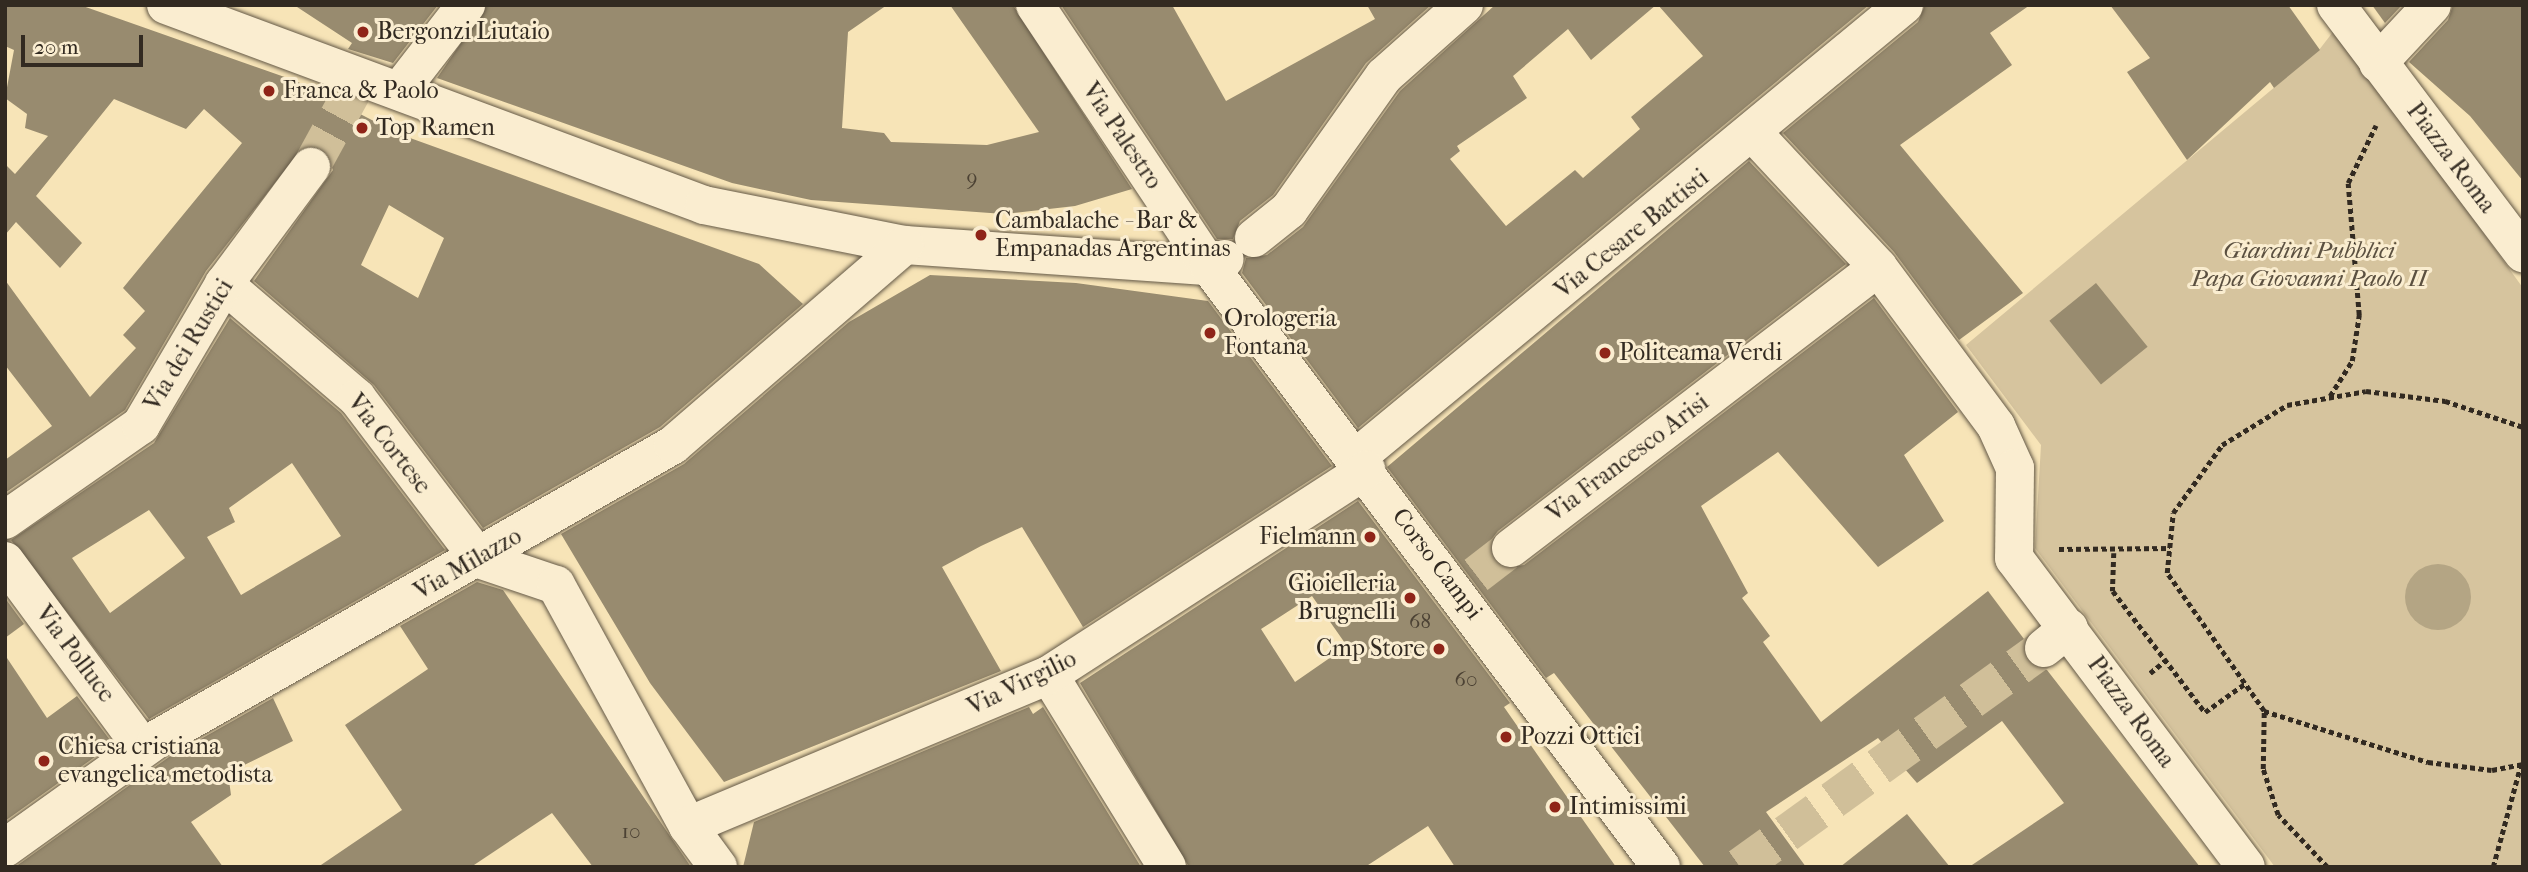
<!DOCTYPE html>
<html>
<head>
<meta charset="utf-8">
<style>
	body { margin:0 }
	#map { position:relative; width:2528px; height:872px; overflow:hidden; background:#f7e4b7; font-family:"IM FELL French Canon",serif }
	div>[style] { position:absolute }
	.green>* { inset:0; background:#d6c49e }
	.water>* { inset:0; background:#b4a584 }
	.round { border-radius:50% }
	.building>* { inset:0; background:#988b6f; transform-origin:0 0 }
	.minor-tunnel>* { height:38px; margin-top:-19px; transform-origin:0; background:repeating-linear-gradient(90deg,#d0bf99 0 38px,transparent 0 57px) }
	.path>* { height:4.5px; margin-top:-2.25px; transform-origin:0; background:repeating-linear-gradient(90deg,#322a21 0 5px,transparent 0 8.5px) }
	.roads { filter:drop-shadow(0 0 2px #635846) drop-shadow(0 0 2px #635846) }
	.minor>* { height:38px; margin:-19px; padding:0 19px; transform-origin:19px; border-radius:19px; background:#faedd0 }
	.dots>* { width:19px; height:19px; translate:-50% -50%; box-sizing:border-box; border:4px solid #faedd0; border-radius:50% }
	span { translate:-50% -50%; white-space:nowrap; text-align:center; line-height:1.15; -webkit-text-stroke:6px #faedd0; paint-order:stroke }
	.number-label { font-size:21px; color:#4c4234 }
	.number-label span { -webkit-text-stroke-width:0 }
	.poi-label { font-size:24px; color:#322a21 }
	.left { translate:0 -50%; text-align:left }
	.right { translate:-100% -50%; text-align:right }
	.street-label { font-size:24px; color:#322a21 }
	.park-label { font-size:24px; color:#5b5040; font-style:italic }
	.frame { position:absolute; inset:0; border:7px solid #322a21; pointer-events:none }
	.scale { position:absolute; left:21px; top:35px; width:122px; height:32px; box-sizing:border-box; border:4px solid #322a21; border-top:0; padding-left:9px; font-size:21px; line-height:24px; white-space:nowrap; color:#322a21; -webkit-text-stroke:5px #faedd0; paint-order:stroke }
</style>
</head>
<body>
<div id="map">
	<div class="green">
		<div style="clip-path:polygon(2336px 28px,2523px 288px,2523px 867px,2275px 867px,2035px 548px,2041px 445px,1966px 345px,2319px 50px)"></div>
	</div>
	<div class="water">
		<div class="round" style="left:2405px;top:564px;width:66px;height:66px"></div>
	</div>
	<div class="building">
		<div style="clip-path:polygon(evenodd,5px 5px,80px 5px,296px 81px,399px 134px,759px 264px,803px 304px,660px 427px,483px 528px,374px 385px,254px 281px,333px 170px,325px 150px,303px 147px,206px 271px,125px 410px,5px 493px,5px 460px,52px 426px,5px 365px,5px 280px,90px 397px,136px 348px,123px 335px,145px 311px,123px 288px,242px 143px,204px 109px,186px 129px,114px 99px,36px 196px,82px 243px,60px 268px,16px 222px,5px 235px,5px 164px,15px 174px,48px 136px,25px 128px,27px 114px,5px 98px,14px 50px,5px 46px,5px 5px,389px 205px,444px 238px,418px 298px,361px 265px,389px 205px)"></div>
		<div style="clip-path:polygon(294px 5px,438px 5px,393px 63px,348px 49px,352px 43px)"></div>
		<div style="clip-path:polygon(487px 5px,887px 5px,848px 32px,842px 128px,884px 133px,891px 142px,987px 145px,1039px 132px,950px 5px,1013px 5px,1132px 189px,1075px 206px,1004px 214px,811px 200px,732px 183px,437px 78px)"></div>
		<div style="clip-path:polygon(1061px 5px,1172px 5px,1226px 101px,1375px 19px,1367px 5px,1431px 5px,1366px 63px,1273px 195px,1240px 221px,1233px 239px,1217px 239px)"></div>
		<div style="clip-path:polygon(1495px 5px,1656px 5px,1591px 60px,1568px 29px,1513px 76px,1527px 98px,1457px 146px,1460px 151px,1450px 159px,1506px 226px,1575px 170px,1583px 178px,1640px 129px,1631px 117px,1703px 56px,1658px 5px,1869px 5px,1358px 428px,1242px 273px,1246px 258px,1267px 255px,1303px 227px,1400px 91px)"></div>
		<div style="clip-path:polygon(1925px 5px,2030px 5px,1990px 33px,2012px 65px,1900px 145px,2023px 293px,1959px 340px,1894px 252px,1783px 133px,1918px 22px)"></div>
		<div style="clip-path:polygon(2110px 5px,2288px 5px,2320px 50px,2274px 88px,2270px 82px,2187px 160px,2127px 72px,2150px 58px)"></div>
		<div style="clip-path:polygon(2372px 5px,2402px 5px,2385px 23px)"></div>
		<div style="clip-path:polygon(2453px 5px,2523px 5px,2523px 181px,2470px 116px,2409px 62px,2448px 20px)"></div>
		<div style="clip-path:polygon(1749px 161px,1846px 264px,1498px 531px,1491px 540px,1493px 561px,1503px 568px,1524px 565px,1874px 298px,1958px 412px,1904px 455px,1944px 521px,1878px 567px,1778px 452px,1701px 506px,1748px 593px,1742px 598px,1770px 636px,1763px 642px,1821px 722px,1988px 591px,2024px 639px,2027px 661px,2047px 670px,2200px 867px,1969px 867px,2064px 803px,2002px 721px,1917px 783px,1878px 738px,1766px 812px,1806px 867px,1705px 867px,1554px 673px,1546px 678px,1387px 467px)"></div>
		<div style="clip-path:polygon(930px 275px,1076px 283px,1208px 301px,1332px 466px,1083px 627px,1022px 527px,981px 546px,942px 567px,1001px 671px,724px 782px,650px 683px,561px 534px,684px 464px,849px 322px)"></div>
		<div style="left:2096px;top:283px;width:82px;height:60px;rotate:51deg"></div>
		<div style="clip-path:polygon(evenodd,230px 318px,341px 413px,445px 550px,149px 719px,11px 540px,154px 443px,230px 318px,292px 463px,341px 536px,241px 595px,207px 537px,235px 522px,229px 508px,292px 463px,230px 318px,149px 510px,185px 558px,110px 613px,72px 558px,149px 510px)"></div>
		<div style="clip-path:polygon(evenodd,1358px 501px,1510px 703px,1504px 707px,1616px 867px,1455px 867px,1428px 826px,1365px 867px,1189px 867px,1080px 683px,1358px 501px,1312px 596px,1347px 646px,1295px 682px,1261px 629px,1312px 596px)"></div>
		<div style="clip-path:polygon(477px 582px,503px 590px,691px 867px,593px 867px,552px 813px,471px 867px,318px 867px,402px 810px,345px 725px,428px 669px,400px 626px)"></div>
		<div style="clip-path:polygon(5px 598px,24px 624px,5px 638px)"></div>
		<div style="clip-path:polygon(5px 655px,47px 718px,77px 696px,113px 744px,5px 821px)"></div>
		<div style="clip-path:polygon(273px 698px,293px 741px,228px 773px,231px 795px,191px 822px,223px 867px,15px 867px,169px 757px)"></div>
		<div style="clip-path:polygon(1029px 707px,1033px 714px,1043px 707px,1141px 867px,743px 867px,754px 822px)"></div>
		<div style="clip-path:polygon(1907px 814px,1950px 867px,1840px 867px)"></div>
	</div>
	<div class="minor-tunnel">
		<div style="left:311px;top:167px;width:85px;rotate:-61.3deg"></div>
		<div style="left:1476px;top:575px;width:44px;rotate:-37.6deg"></div>
		<div style="left:1740px;top:867px;width:375px;rotate:-35.8deg"></div>
	</div>
	<div class="path">
		<div style="left:2330px;top:396px;width:41px;rotate:-57.8deg"></div>
		<div style="left:2352px;top:361px;width:47px;rotate:-81.3deg"></div>
		<div style="left:2359px;top:315px;width:132px;rotate:-94.8deg"></div>
		<div style="left:2348px;top:183px;width:64px;rotate:-64.2deg"></div>
		<div style="left:2059px;top:549px;width:111px;rotate:-0.5deg"></div>
		<div style="left:2114px;top:553px;width:38px;rotate:92deg"></div>
		<div style="left:2113px;top:591px;width:152px;rotate:52.8deg"></div>
		<div style="left:2205px;top:712px;width:50px;rotate:-35.3deg"></div>
		<div style="left:2150px;top:673px;width:21px;rotate:-39deg"></div>
		<div style="left:2264px;top:711px;width:172px;rotate:17.3deg"></div>
		<div style="left:2428px;top:762px;width:64px;rotate:7.1deg"></div>
		<div style="left:2492px;top:770px;width:32px;rotate:-11deg"></div>
		<div style="left:2327px;top:867px;width:71px;rotate:-133.3deg"></div>
		<div style="left:2278px;top:815px;width:48px;rotate:-108.1deg"></div>
		<div style="left:2263px;top:769px;width:58px;rotate:-89deg"></div>
		<div style="left:2264px;top:711px;width:169px;rotate:-125.1deg"></div>
		<div style="left:2167px;top:573px;width:60px;rotate:-84.3deg"></div>
		<div style="left:2173px;top:513px;width:84px;rotate:-54.2deg"></div>
		<div style="left:2222px;top:445px;width:76px;rotate:-31.6deg"></div>
		<div style="left:2287px;top:405px;width:80px;rotate:-10deg"></div>
		<div style="left:2366px;top:391px;width:80px;rotate:7.2deg"></div>
		<div style="left:2445px;top:401px;width:82px;rotate:18.4deg"></div>
		<div style="left:2493px;top:867px;width:107px;rotate:-74.8deg"></div>
	</div>
	<div class="roads">
		<div class="minor">
			<div style="left:166px;top:5px;width:574px;rotate:20.39deg"></div>
			<div style="left:704px;top:205px;width:205px;rotate:11.3deg"></div>
			<div style="left:905px;top:245px;width:305px;rotate:4deg"></div>
			<div style="left:1209px;top:266px;width:17px;rotate:-24deg"></div>
			<div style="left:1035px;top:5px;width:314px;rotate:56.3deg"></div>
			<div style="left:1209px;top:266px;width:752px;rotate:53.05deg"></div>
			<div style="left:2336px;top:5px;width:311px;rotate:53deg"></div>
			<div style="left:2378px;top:63px;width:79px;rotate:-47deg"></div>
			<div style="left:400px;top:90px;width:108px;rotate:-52.2deg"></div>
			<div style="left:1754px;top:134px;width:182px;rotate:47deg"></div>
			<div style="left:1878px;top:267px;width:198px;rotate:53.4deg"></div>
			<div style="left:1996px;top:426px;width:46px;rotate:65.7deg"></div>
			<div style="left:2015px;top:468px;width:90px;rotate:90.6deg"></div>
			<div style="left:2014px;top:558px;width:386px;rotate:53.1deg"></div>
			<div style="left:1254px;top:238px;width:45px;rotate:-38.7deg"></div>
			<div style="left:1289px;top:210px;width:164px;rotate:-54.7deg"></div>
			<div style="left:1384px;top:76px;width:107px;rotate:-41.6deg"></div>
			<div style="left:224px;top:284px;width:175px;rotate:40.6deg"></div>
			<div style="left:357px;top:398px;width:202px;rotate:52.8deg"></div>
			<div style="left:1356px;top:458px;width:711px;rotate:-39.58deg"></div>
			<div style="left:5px;top:520px;width:166px;rotate:-34.9deg"></div>
			<div style="left:141px;top:425px;width:164px;rotate:-59.5deg"></div>
			<div style="left:224px;top:284px;width:146px;rotate:-53.4deg"></div>
			<div style="left:1511px;top:548px;width:462px;rotate:-37.4deg"></div>
			<div style="left:479px;top:559px;width:81px;rotate:18.7deg"></div>
			<div style="left:556px;top:585px;width:275px;rotate:61.3deg"></div>
			<div style="left:688px;top:826px;width:51px;rotate:53.8deg"></div>
			<div style="left:5px;top:561px;width:232px;rotate:53.6deg"></div>
			<div style="left:2044px;top:648px;width:32px;rotate:-39deg"></div>
			<div style="left:1049px;top:675px;width:225px;rotate:58.4deg"></div>
			<div style="left:688px;top:826px;width:391px;rotate:-22.7deg"></div>
			<div style="left:1049px;top:675px;width:378px;rotate:-32.9deg"></div>
			<div style="left:5px;top:848px;width:187px;rotate:-35.6deg"></div>
			<div style="left:157px;top:739px;width:594px;rotate:-29.67deg"></div>
			<div style="left:673px;top:445px;width:306px;rotate:-40.8deg"></div>
		</div>
	</div>
	<div class="dots">
		<div style="left:363px;top:32px;background:#8f2418"></div>
		<div style="left:269px;top:91px;background:#8f2418"></div>
		<div style="left:362px;top:128px;background:#8f2418"></div>
		<div style="left:981px;top:235px;background:#8f2418"></div>
		<div style="left:1210px;top:333px;background:#8f2418"></div>
		<div style="left:1605px;top:353px;background:#8f2418"></div>
		<div style="left:1370px;top:537px;background:#8f2418"></div>
		<div style="left:1410px;top:598px;background:#8f2418"></div>
		<div style="left:1439px;top:649px;background:#8f2418"></div>
		<div style="left:1506px;top:737px;background:#8f2418"></div>
		<div style="left:44px;top:761px;background:#8f2418"></div>
		<div style="left:1555px;top:807px;background:#8f2418"></div>
	</div>
	<div class="number-label">
		<span style="left:972px;top:178px">9</span>
		<span style="left:1420px;top:621px">68</span>
		<span style="left:1466px;top:679px">60</span>
		<span style="left:631px;top:831px">10</span>
	</div>
	<div class="poi-label">
		<span class="left" style="left:377px;top:32px">Bergonzi Liutaio</span>
		<span class="left" style="left:283px;top:91px">Franca &amp; Paolo</span>
		<span class="left" style="left:376px;top:128px">Top Ramen</span>
		<span class="left" style="left:995px;top:235px">Cambalache - Bar &amp;<br>Empanadas Argentinas</span>
		<span class="left" style="left:1224px;top:333px">Orologeria<br>Fontana</span>
		<span class="left" style="left:1619px;top:353px">Politeama Verdi</span>
		<span class="right" style="left:1356px;top:537px">Fielmann</span>
		<span class="right" style="left:1396px;top:598px">Gioielleria<br>Brugnelli</span>
		<span class="right" style="left:1425px;top:649px">Cmp Store</span>
		<span class="left" style="left:1520px;top:737px">Pozzi Ottici</span>
		<span class="left" style="left:58px;top:761px">Chiesa cristiana<br>evangelica metodista</span>
		<span class="left" style="left:1569px;top:807px">Intimissimi</span>
	</div>
	<div class="street-label">
		<span style="left:1122px;top:136px;rotate:56deg">Via Palestro</span>
		<span style="left:2451px;top:158px;rotate:53deg">Piazza Roma</span>
		<span style="left:1632px;top:234px;rotate:-39deg">Via Cesare Battisti</span>
		<span style="left:189px;top:345px;rotate:-59deg">Via dei Rustici</span>
		<span style="left:389px;top:444px;rotate:52deg">Via Cortese</span>
		<span style="left:1628px;top:458px;rotate:-37deg">Via Francesco Arisi</span>
		<span style="left:468px;top:564px;rotate:-30deg">Via Milazzo</span>
		<span style="left:1437px;top:564px;rotate:53deg">Corso Campi</span>
		<span style="left:75px;top:654px;rotate:53deg">Via Polluce</span>
		<span style="left:1022px;top:683px;rotate:-26deg">Via Virgilio</span>
		<span style="left:2131px;top:712px;rotate:54deg">Piazza Roma</span>
	</div>
	<div class="park-label">
		<span style="left:2309px;top:265px">Giardini Pubblici<br>Papa Giovanni Paolo II</span>
	</div>
	<div class="frame"></div>
	<div class="scale">20 m</div>
</div>
</body>
</html>
